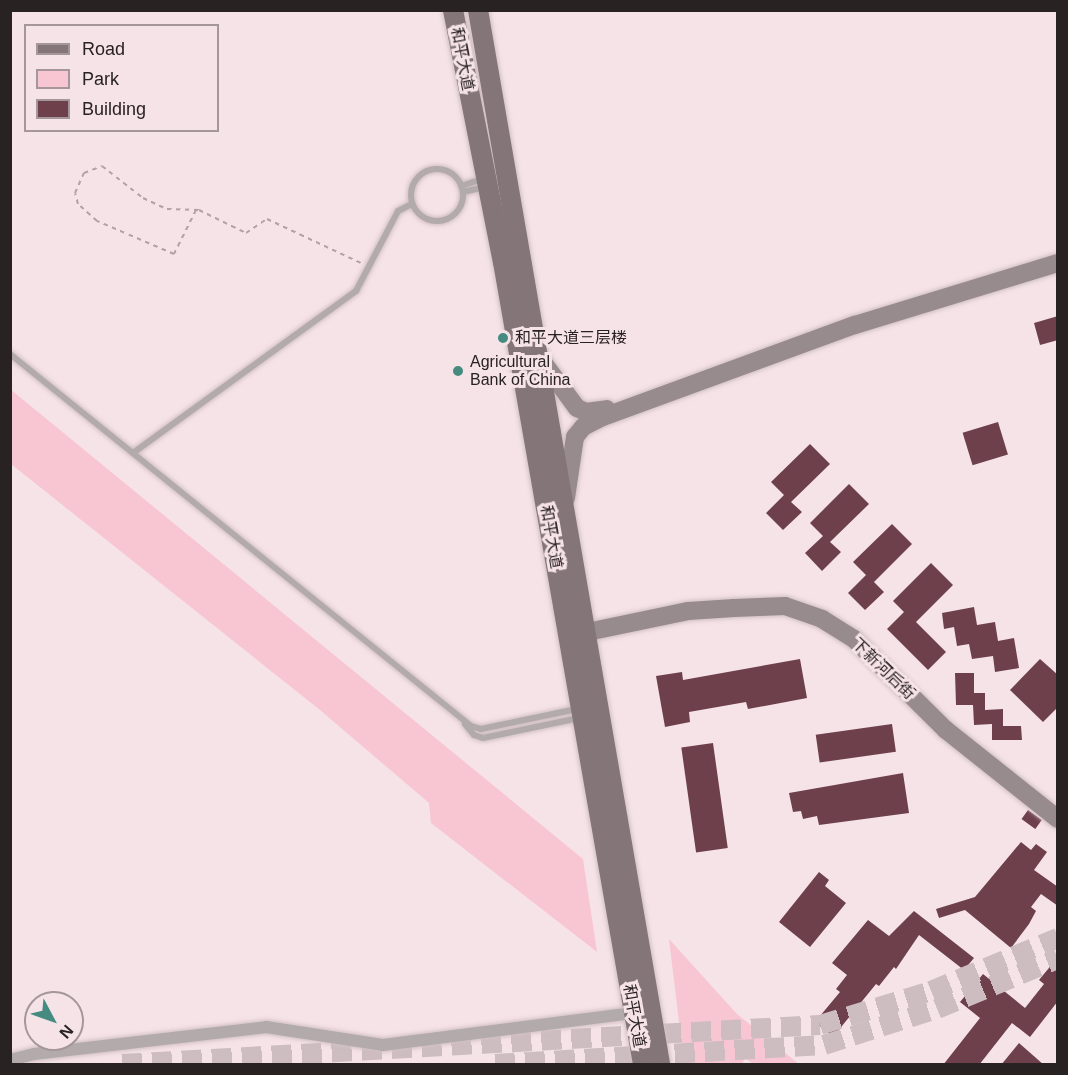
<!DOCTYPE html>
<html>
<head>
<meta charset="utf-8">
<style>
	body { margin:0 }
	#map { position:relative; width:1068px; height:1075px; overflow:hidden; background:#f6e3e7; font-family:Helvetica,"Noto Sans SC",sans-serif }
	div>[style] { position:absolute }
	.green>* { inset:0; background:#f8c6d2 }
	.building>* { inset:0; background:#6d404c; transform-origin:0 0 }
	.primary-tunnel>* { height:20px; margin-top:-10px; transform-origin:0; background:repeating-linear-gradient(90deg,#cdbcc0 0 20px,transparent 0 30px) }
	.path>* { height:2px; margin-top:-1px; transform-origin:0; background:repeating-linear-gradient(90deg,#b1a2a5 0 4.5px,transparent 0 9px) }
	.roads { filter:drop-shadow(0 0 2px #d1c0c4) drop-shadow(0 0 2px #d1c0c4) }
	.lane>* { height:6px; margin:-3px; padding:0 3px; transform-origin:3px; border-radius:3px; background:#b2aaab }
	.lane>.ring { margin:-3px; padding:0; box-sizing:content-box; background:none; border:6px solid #b2aaab; border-radius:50% }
	.street>* { height:12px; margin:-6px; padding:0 6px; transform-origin:6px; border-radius:6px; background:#b2aaab }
	.secondary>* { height:18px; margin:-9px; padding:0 9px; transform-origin:9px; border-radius:9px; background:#978b8e }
	.primary>* { height:20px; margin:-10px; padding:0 10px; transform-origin:10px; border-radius:10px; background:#837578 }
	.dots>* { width:16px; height:16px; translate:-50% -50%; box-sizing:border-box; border:3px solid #f6e3e7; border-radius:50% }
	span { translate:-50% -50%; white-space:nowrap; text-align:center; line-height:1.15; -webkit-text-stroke:6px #f6e3e7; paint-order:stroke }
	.street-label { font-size:16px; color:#292223 }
	.poi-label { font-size:16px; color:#292223 }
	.left { translate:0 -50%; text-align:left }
	.frame { position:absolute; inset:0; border:12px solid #292223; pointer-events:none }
	.legend { position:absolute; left:24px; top:24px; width:195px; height:108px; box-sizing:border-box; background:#f6e3e7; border:2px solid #a49699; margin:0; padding:8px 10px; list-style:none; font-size:18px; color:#292223 }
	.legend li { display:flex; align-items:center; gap:12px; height:30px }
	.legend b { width:30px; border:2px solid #a49699 }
	.north { position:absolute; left:24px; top:991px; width:60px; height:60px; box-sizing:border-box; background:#f6e3e7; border:2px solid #a49699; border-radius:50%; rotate:131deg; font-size:16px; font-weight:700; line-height:24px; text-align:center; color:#292223 }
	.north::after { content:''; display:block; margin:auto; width:21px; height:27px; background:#468b80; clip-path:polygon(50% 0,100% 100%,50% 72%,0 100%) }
</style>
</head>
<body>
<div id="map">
	<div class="green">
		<div style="clip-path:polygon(10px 389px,583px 859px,597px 952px,431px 823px,429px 803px,320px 710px,11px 464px)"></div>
		<div style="clip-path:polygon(669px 939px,737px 1014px,799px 1064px,753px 1064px,745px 1058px,742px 1064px,684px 1064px)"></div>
	</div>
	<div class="building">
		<div style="clip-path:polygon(1058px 316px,1058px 340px,1040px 345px,1034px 323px)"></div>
		<div style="left:998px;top:422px;width:34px;height:37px;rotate:73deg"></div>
		<div style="clip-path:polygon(810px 444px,830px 464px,791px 502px,802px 512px,783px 530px,766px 513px,784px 495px,771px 482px)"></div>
		<div style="clip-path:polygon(849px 484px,869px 504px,830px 542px,841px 552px,822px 571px,805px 553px,823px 536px,810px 523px)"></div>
		<div style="clip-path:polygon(892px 524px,912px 544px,874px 582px,884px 592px,865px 610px,848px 593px,866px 575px,853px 562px)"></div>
		<div style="clip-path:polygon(931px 563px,953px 585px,916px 622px,946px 652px,928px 670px,887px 629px,904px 612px,893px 601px)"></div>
		<div style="clip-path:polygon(974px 607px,977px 625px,995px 622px,998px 641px,1014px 638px,1019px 668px,995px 672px,993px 656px,972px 659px,969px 644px,957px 646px,954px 627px,944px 629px,942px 613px)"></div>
		<div style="clip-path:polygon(800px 659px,807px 698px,748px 709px,746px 702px,689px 712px,690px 722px,665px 727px,656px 676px,682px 672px,683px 680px)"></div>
		<div style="clip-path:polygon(1040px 659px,1058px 675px,1058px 707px,1043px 722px,1010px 690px)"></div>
		<div style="clip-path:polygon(955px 673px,974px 673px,974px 693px,985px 693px,985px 710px,1003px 709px,1003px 726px,1021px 726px,1022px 740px,992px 740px,992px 724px,974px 725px,973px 705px,956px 705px)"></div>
		<div style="left:892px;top:724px;width:28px;height:77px;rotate:82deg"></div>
		<div style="left:713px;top:743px;width:106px;height:32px;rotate:82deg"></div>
		<div style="clip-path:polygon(903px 773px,909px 813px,819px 825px,817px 816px,803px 819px,801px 811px,793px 812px,789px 793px)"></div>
		<div style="left:1028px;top:810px;width:17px;height:11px;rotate:36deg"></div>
		<div style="clip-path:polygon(1021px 842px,1031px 850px,1036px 844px,1047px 852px,1034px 870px,1058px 887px,1058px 906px,1041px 894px,1031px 907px,1036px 911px,1029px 924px,1011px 948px,965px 910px,939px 918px,936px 909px,975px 897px)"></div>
		<div style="clip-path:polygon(819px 872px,829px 880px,825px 886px,846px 903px,810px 947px,779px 922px)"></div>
		<div style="clip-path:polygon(914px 911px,974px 958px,964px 970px,919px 935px,896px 969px,894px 967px,879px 986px,876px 984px,833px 1037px,815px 1022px,840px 992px,836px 989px,847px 975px,832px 963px,868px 920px,889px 936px)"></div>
		<div style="clip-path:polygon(1058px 957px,1058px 1001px,1030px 1037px,1012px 1023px,979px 1065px,943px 1065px,980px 1018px,960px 1002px,983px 974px,1025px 1008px,1044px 984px,1039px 980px)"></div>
		<div style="clip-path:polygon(1019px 1043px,1044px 1065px,1001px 1065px)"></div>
	</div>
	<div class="primary-tunnel">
		<div style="left:122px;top:1064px;width:699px;rotate:-3.2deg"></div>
		<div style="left:820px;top:1025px;width:116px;rotate:-17deg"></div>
		<div style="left:931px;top:991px;width:138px;rotate:-22.7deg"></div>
		<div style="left:495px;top:1064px;width:330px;rotate:-3.3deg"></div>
		<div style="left:824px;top:1045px;width:119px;rotate:-17.7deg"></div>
		<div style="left:937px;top:1009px;width:131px;rotate:-22.5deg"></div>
	</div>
	<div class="path">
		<div style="left:196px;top:210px;width:49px;rotate:116.6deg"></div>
		<div style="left:174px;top:254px;width:84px;rotate:-156.8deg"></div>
		<div style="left:97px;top:221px;width:25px;rotate:-138deg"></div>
		<div style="left:78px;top:204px;width:11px;rotate:-105deg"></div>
		<div style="left:75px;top:193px;width:22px;rotate:-66deg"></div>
		<div style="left:84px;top:173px;width:19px;rotate:-21deg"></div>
		<div style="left:102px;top:166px;width:52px;rotate:38deg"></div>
		<div style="left:143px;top:198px;width:26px;rotate:25deg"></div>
		<div style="left:167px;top:209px;width:32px;rotate:2deg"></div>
		<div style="left:199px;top:210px;width:52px;rotate:26.1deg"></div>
		<div style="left:246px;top:233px;width:25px;rotate:-34deg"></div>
		<div style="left:267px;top:219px;width:104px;rotate:25.1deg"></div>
	</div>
	<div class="roads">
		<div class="lane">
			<div class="ring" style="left:411px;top:169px;width:46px;height:46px"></div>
			<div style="left:461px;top:186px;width:22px;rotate:-18deg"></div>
			<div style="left:463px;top:192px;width:23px;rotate:-13deg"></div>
			<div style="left:10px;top:354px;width:592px;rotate:38.9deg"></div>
			<div style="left:471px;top:726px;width:10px;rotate:17deg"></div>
			<div style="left:481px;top:729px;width:98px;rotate:-11.8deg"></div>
			<div style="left:133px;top:453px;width:276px;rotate:-36deg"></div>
			<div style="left:356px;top:291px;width:90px;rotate:-62.3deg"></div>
			<div style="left:398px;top:211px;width:16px;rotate:-27deg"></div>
			<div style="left:465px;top:724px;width:14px;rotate:51deg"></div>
			<div style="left:474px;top:735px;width:9px;rotate:18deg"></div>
			<div style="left:483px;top:738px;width:98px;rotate:-11.8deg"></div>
		</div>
		<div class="street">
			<div style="left:10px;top:1060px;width:25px;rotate:-14deg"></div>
			<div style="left:34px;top:1054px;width:234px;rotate:-6.6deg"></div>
			<div style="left:266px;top:1027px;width:118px;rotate:8.7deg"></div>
			<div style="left:383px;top:1045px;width:253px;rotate:-7.3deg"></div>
		</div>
		<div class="secondary">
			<div style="left:537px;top:354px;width:67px;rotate:53.5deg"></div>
			<div style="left:577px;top:408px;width:10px;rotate:24deg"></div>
			<div style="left:586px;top:412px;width:21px;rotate:-8deg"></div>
			<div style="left:566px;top:498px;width:62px;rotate:-81.6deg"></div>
			<div style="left:575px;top:437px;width:13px;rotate:-51deg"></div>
			<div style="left:583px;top:427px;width:22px;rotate:-27deg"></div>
			<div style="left:603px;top:417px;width:268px;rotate:-20.1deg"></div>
			<div style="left:855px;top:325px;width:212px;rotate:-17deg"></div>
			<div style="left:573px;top:635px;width:117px;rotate:-11.8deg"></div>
			<div style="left:688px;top:611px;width:46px;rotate:-3.7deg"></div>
			<div style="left:734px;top:608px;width:51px;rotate:-2.2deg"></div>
			<div style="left:785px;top:606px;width:39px;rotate:19deg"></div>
			<div style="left:822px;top:619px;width:38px;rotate:32deg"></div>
			<div style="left:854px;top:639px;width:129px;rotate:44.7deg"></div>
			<div style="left:946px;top:730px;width:143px;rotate:38.5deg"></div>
		</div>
		<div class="primary">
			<div style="left:453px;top:10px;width:257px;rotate:78.8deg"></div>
			<div style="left:503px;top:262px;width:814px;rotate:80.1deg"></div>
			<div style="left:478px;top:10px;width:1070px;rotate:80.2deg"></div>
		</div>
	</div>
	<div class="dots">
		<div style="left:503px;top:338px;background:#468b80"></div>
		<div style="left:458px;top:371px;background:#468b80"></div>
	</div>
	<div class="street-label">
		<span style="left:462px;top:59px;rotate:79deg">和平大道</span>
		<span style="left:551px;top:537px;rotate:80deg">和平大道</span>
		<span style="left:883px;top:669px;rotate:44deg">下新河后街</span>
		<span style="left:634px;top:1016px;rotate:80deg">和平大道</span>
	</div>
	<div class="poi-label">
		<span class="left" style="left:515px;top:338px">和平大道三层楼</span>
		<span class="left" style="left:470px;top:371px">Agricultural<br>Bank of China</span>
	</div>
	<div class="frame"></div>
	<ul class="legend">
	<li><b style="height:8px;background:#837578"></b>Road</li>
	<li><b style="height:16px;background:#f8c6d2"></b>Park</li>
	<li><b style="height:16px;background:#6d404c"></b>Building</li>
	</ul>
	<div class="north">N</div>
</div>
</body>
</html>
